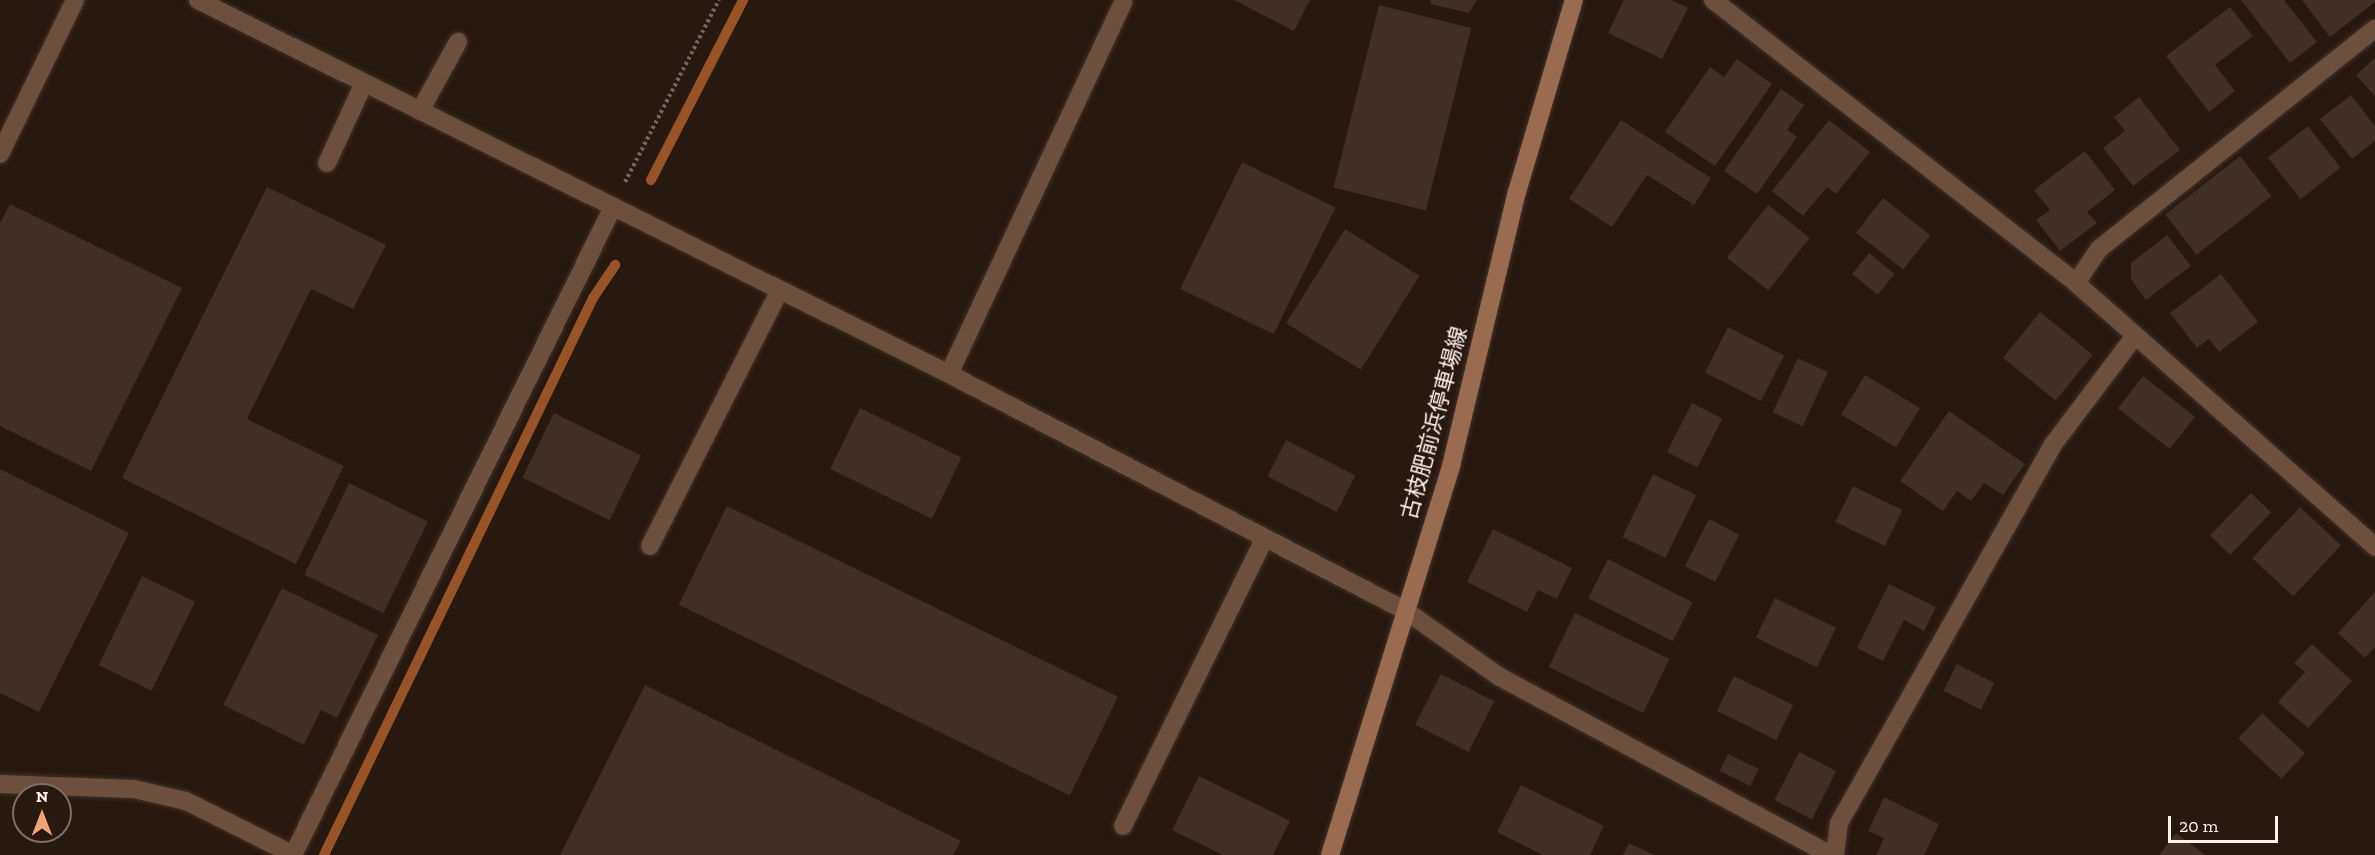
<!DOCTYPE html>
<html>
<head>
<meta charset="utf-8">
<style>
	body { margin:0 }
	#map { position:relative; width:2375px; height:855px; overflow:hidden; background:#271810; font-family:"Zilla Slab","Noto Sans JP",serif }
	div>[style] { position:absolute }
	.stream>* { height:10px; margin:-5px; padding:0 5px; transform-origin:5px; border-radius:5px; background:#985327 }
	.building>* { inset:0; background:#3f2f25; transform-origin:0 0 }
	.path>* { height:4px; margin-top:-2px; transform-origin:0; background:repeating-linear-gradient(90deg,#71635c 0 3px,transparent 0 6px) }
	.roads { filter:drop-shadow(0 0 2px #41322a) drop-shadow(0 0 2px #41322a) }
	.service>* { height:18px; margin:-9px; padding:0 9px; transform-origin:9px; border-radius:9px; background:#6d4f3e }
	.minor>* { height:18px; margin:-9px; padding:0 9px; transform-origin:9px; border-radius:9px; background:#6d4f3e }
	.tertiary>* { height:18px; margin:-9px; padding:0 9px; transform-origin:9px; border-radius:9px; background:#6d4f3e }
	.secondary>* { height:18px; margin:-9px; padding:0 9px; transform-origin:9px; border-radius:9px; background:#9b6b4f }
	span { translate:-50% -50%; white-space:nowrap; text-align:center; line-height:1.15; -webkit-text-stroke:5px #271810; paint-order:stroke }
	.street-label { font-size:22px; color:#fdf2ec }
	.north { position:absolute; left:12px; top:783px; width:60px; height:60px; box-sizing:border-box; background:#271810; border:2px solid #7d6f68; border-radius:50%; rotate:0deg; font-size:16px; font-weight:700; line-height:24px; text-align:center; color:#fdf2ec }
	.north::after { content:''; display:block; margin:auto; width:21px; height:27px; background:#efa377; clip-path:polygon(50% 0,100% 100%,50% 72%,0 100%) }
	.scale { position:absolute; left:2168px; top:816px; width:110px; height:27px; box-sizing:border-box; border:3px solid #fdf2ec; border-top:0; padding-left:8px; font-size:18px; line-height:21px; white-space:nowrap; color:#fdf2ec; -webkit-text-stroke:4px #271810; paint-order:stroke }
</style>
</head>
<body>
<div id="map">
	<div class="stream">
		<div style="left:651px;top:180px;width:202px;rotate:-62.9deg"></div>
		<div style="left:324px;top:855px;width:619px;rotate:-64.22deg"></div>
		<div style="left:593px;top:298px;width:40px;rotate:-56deg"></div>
	</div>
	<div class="building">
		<div style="clip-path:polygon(1234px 0,1310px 0,1294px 31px)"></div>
		<div style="clip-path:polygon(1431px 0,1477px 0,1469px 13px,1430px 4px)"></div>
		<div style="clip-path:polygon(1624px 0,1671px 0,1688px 8px,1662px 59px,1608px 33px)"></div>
		<div style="clip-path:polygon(2241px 0,2284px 0,2317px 42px,2290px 63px)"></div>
		<div style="clip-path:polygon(2302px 0,2375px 0,2375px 2px,2330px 37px)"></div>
		<div style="left:1379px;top:5px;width:95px;height:188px;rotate:14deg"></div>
		<div style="clip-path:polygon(2230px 7px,2253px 36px,2215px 65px,2235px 91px,2209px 112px,2166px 56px)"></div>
		<div style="clip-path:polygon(2375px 58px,2375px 96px,2356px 75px)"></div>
		<div style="clip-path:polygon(1737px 59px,1772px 84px,1715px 166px,1665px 132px,1710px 67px,1724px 77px)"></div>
		<div style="clip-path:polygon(1781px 89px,1804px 105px,1787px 130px,1797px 137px,1757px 194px,1724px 171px)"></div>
		<div style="clip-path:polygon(2351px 95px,2375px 126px,2375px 141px,2352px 159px,2320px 119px)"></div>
		<div style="clip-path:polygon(2139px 97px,2180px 150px,2133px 186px,2103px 148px,2125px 131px,2114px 117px)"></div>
		<div style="clip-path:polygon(1621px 120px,1711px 178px,1694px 205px,1647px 175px,1612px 227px,1569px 199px)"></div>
		<div style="clip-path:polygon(1829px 120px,1870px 152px,1836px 194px,1827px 187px,1803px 216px,1772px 191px)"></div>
		<div style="left:2308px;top:126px;width:53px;height:51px;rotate:52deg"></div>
		<div style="clip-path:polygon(2085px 151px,2115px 190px,2087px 212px,2097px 223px,2060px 251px,2036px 220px,2050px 210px,2034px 190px)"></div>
		<div style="left:2240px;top:156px;width:51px;height:95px;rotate:52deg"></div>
		<div style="left:1242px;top:162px;width:104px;height:141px;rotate:26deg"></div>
		<div style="clip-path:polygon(267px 187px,386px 245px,353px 309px,311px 289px,247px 419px,344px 466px,296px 564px,122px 478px)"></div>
		<div style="left:1883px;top:198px;width:60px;height:44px;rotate:38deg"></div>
		<div style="clip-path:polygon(10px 204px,182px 288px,91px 471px,0 426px,0 223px)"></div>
		<div style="left:1768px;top:205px;width:53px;height:67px;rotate:38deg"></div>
		<div style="left:1345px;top:229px;width:88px;height:111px;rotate:32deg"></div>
		<div style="clip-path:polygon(2167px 235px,2191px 266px,2146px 300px,2131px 279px,2131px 263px)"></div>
		<div style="left:1869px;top:253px;width:33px;height:27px;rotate:39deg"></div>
		<div style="clip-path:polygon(2221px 274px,2258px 322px,2219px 352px,2209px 339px,2197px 348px,2170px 313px)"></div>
		<div style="left:2040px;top:312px;width:68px;height:59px;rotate:39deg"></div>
		<div style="left:1728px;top:327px;width:63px;height:51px;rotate:27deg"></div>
		<div style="left:1798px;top:358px;width:33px;height:60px;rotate:25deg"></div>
		<div style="left:1865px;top:375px;width:64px;height:46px;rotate:31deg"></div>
		<div style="left:2143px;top:376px;width:66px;height:41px;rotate:38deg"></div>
		<div style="left:1692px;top:403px;width:34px;height:55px;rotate:27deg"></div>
		<div style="left:860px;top:408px;width:113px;height:68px;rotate:26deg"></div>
		<div style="clip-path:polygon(1949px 411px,2025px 464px,2003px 495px,1984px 483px,1971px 501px,1957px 491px,1943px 511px,1900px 481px)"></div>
		<div style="left:554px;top:413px;width:97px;height:72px;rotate:26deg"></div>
		<div style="left:1286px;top:440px;width:78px;height:41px;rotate:27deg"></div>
		<div style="clip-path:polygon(0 469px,129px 533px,39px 712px,0 693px)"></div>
		<div style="left:1653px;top:474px;width:48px;height:70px;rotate:26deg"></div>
		<div style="left:349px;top:483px;width:88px;height:102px;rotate:26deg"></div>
		<div style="left:1853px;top:486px;width:55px;height:40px;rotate:26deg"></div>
		<div style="left:2251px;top:493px;width:28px;height:59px;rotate:44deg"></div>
		<div style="left:727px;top:506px;width:435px;height:110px;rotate:26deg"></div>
		<div style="left:2300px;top:507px;width:56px;height:70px;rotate:43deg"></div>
		<div style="left:1709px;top:519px;width:34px;height:53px;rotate:27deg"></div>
		<div style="clip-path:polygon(1493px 529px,1572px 568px,1557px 599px,1538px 590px,1527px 612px,1467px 582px)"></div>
		<div style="left:1608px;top:559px;width:95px;height:44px;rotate:27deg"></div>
		<div style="left:142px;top:576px;width:59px;height:99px;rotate:26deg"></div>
		<div style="clip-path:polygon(1889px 584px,1936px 607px,1924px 631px,1904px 620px,1883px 661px,1857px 648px)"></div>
		<div style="clip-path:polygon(282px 588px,378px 635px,337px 718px,321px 710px,304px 745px,223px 705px)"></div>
		<div style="clip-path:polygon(2375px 592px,2375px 647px,2365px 658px,2338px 633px)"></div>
		<div style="left:1775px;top:598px;width:68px;height:44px;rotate:26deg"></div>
		<div style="left:1575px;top:613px;width:105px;height:60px;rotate:26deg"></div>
		<div style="clip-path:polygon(2312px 644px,2352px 681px,2308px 728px,2278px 702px,2305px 672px,2294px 663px)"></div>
		<div style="left:1957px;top:664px;width:42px;height:30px;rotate:27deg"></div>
		<div style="left:1441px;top:674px;width:60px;height:57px;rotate:27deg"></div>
		<div style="left:1734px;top:676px;width:66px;height:39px;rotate:26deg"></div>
		<div style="clip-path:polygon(645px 685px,961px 841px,953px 855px,560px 855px)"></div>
		<div style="left:2262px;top:713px;width:59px;height:35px;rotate:43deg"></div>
		<div style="left:1799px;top:752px;width:42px;height:54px;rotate:27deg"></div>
		<div style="left:1728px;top:754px;width:34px;height:19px;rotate:26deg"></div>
		<div style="clip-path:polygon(1199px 776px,1290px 821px,1273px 855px,1223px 855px,1172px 830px)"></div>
		<div style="clip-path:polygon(1521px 785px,1604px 826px,1590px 855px,1543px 855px,1497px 832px)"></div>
		<div style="clip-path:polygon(1884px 797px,1939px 824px,1924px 855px,1876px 855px,1884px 838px,1868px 831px)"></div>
		<div style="clip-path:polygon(2176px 833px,2205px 855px,2159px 855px)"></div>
		<div style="clip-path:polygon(1629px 843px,1654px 855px,1623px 855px)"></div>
	</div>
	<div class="path">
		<div style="left:625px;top:182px;width:205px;rotate:-62.7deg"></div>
	</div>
	<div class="roads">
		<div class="service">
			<div style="left:420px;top:111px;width:79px;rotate:-61.2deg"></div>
			<div style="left:327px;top:163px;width:88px;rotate:-65.2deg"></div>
			<div style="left:949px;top:374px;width:411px;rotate:-64.9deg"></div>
			<div style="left:650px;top:546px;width:287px;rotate:-63.1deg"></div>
			<div style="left:1123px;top:826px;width:321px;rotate:-63.8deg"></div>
		</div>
		<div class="minor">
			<div style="left:1713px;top:0;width:460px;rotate:37.9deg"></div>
			<div style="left:2076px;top:283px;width:399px;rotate:41.4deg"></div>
			<div style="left:0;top:154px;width:171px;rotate:-64deg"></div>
			<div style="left:2076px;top:283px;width:41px;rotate:-55.9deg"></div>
			<div style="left:2099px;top:249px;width:353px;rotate:-38.6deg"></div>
			<div style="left:1406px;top:611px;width:115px;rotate:35.1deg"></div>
			<div style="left:1500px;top:677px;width:375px;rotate:28.3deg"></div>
			<div style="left:0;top:784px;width:134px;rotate:2.1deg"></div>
			<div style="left:134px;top:789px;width:53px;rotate:13deg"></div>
			<div style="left:186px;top:801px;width:121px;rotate:26.6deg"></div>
			<div style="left:293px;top:855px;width:723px;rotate:-63.72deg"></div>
			<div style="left:1835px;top:855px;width:32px;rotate:-83deg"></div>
			<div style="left:1839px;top:823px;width:433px;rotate:-60.5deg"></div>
			<div style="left:2052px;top:446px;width:138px;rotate:-53deg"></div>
		</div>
		<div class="tertiary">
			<div style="left:198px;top:0;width:839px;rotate:26.47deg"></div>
			<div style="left:949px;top:374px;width:515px;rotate:27.41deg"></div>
		</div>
		<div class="secondary">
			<div style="left:1330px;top:855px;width:407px;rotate:-72.7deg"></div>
			<div style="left:1451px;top:466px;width:282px;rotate:-76.5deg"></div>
			<div style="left:1517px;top:192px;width:200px;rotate:-73.5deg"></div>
		</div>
	</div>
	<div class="street-label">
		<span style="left:1434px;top:423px;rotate:-75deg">古枝肥前浜停車場線</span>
	</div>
	<div class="north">N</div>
	<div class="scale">20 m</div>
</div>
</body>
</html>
